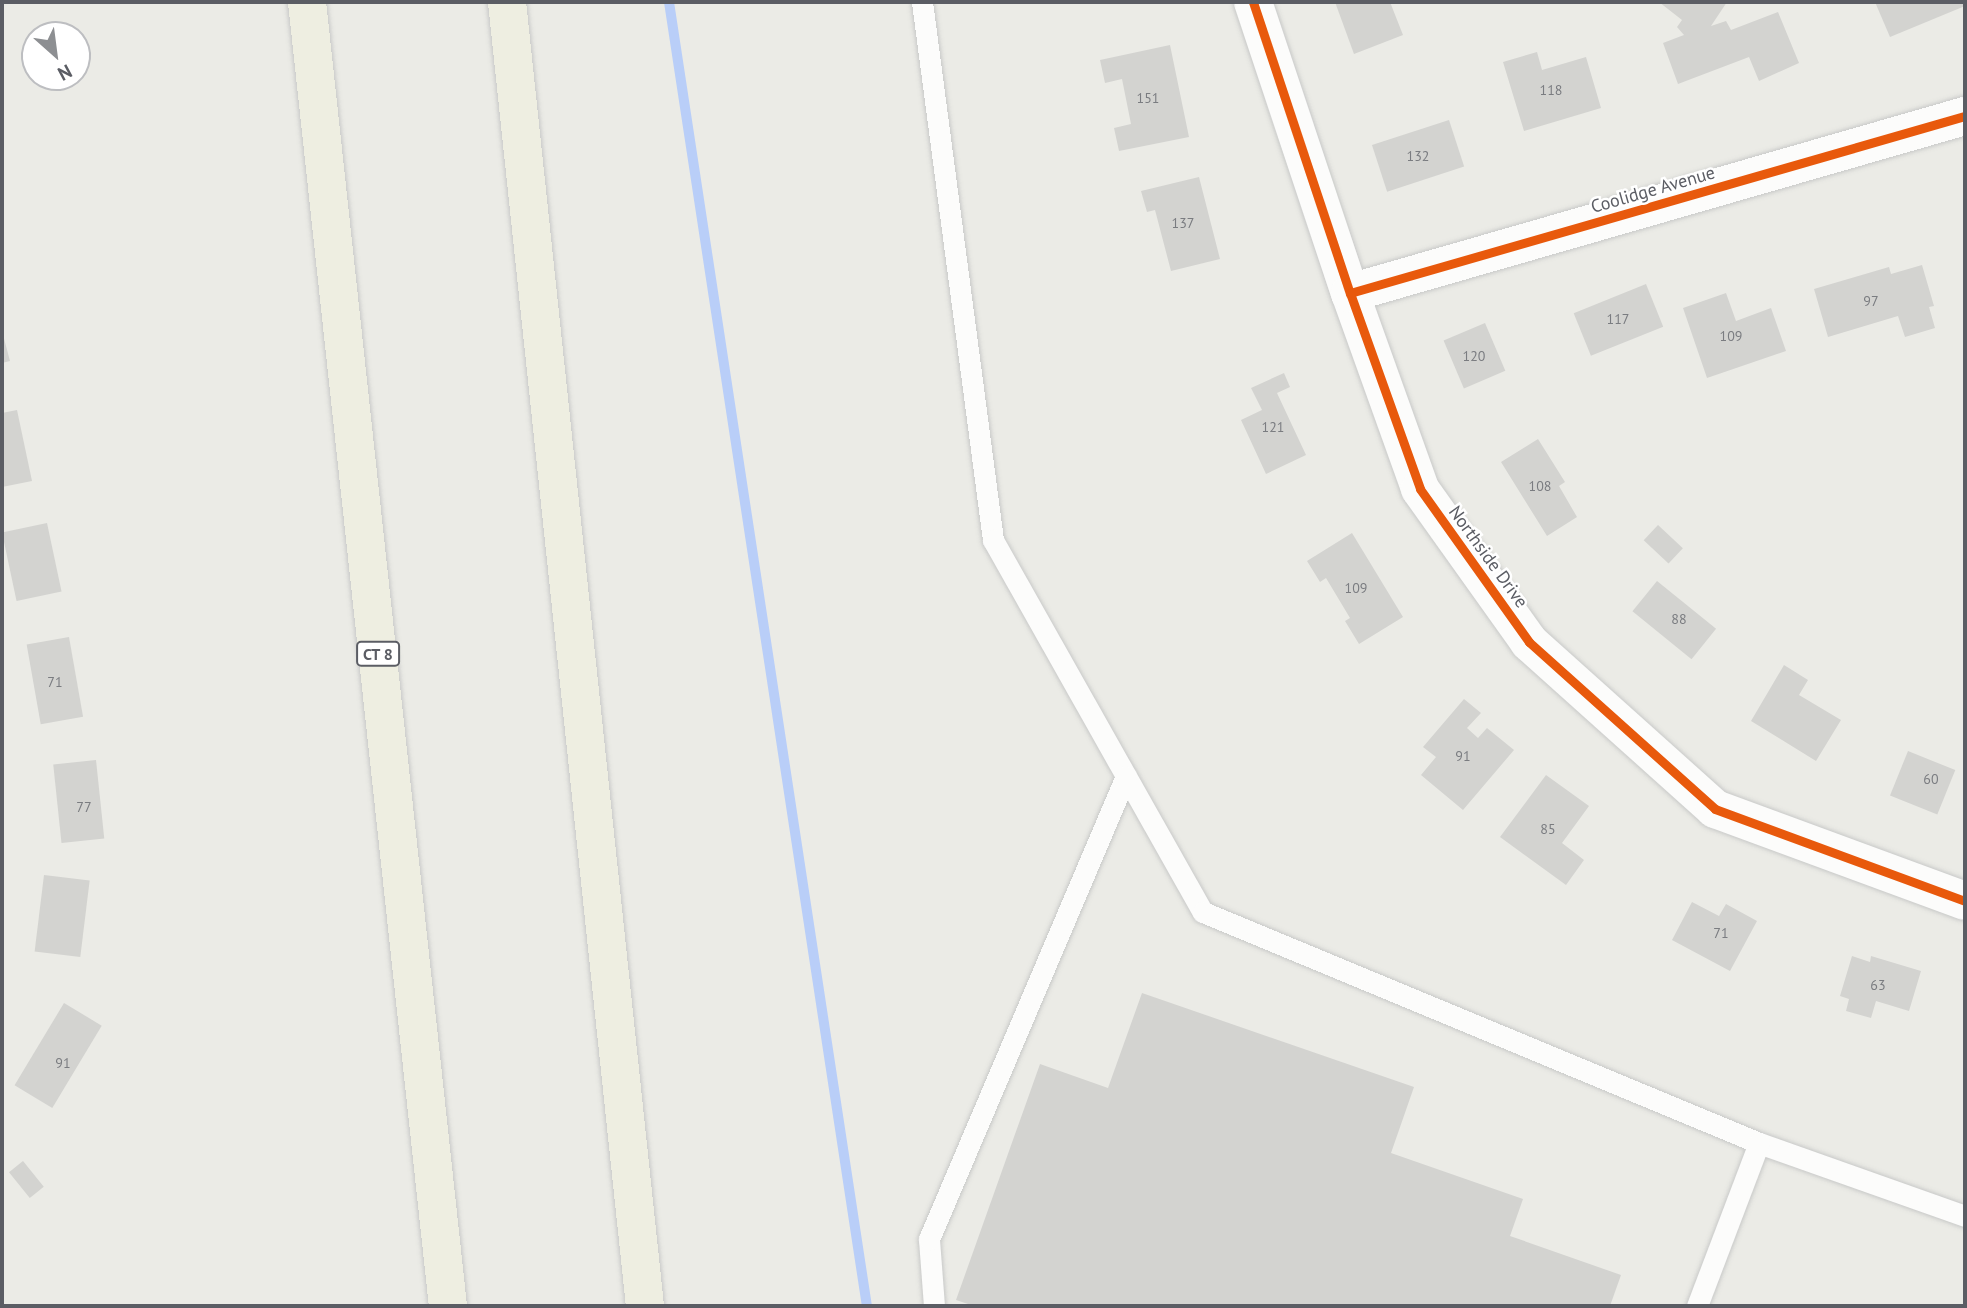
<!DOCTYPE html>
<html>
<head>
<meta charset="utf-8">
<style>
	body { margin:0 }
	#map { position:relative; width:1967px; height:1308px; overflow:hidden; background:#ebebe6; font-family:"PT Sans",sans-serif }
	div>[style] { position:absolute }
	.stream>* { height:10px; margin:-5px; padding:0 5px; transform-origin:5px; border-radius:5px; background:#b9cef8 }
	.building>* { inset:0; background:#d3d3d0; transform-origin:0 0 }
	.roads { filter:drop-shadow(0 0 2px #c8c9c8) drop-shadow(0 0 2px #c8c9c8) }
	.service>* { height:21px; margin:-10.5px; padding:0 10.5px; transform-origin:10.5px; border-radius:10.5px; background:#fcfcfb }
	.minor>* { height:38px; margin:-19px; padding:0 19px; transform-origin:19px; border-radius:19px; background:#fcfcfb }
	.motorway>* { height:38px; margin:-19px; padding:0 19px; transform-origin:19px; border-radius:19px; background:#eeeee1 }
	.cycleway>* { height:9px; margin:-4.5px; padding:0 4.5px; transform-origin:4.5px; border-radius:4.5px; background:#e8590c }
	span { translate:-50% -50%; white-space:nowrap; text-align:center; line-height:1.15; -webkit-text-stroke:5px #fff; paint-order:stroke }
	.number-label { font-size:14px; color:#7a7c80 }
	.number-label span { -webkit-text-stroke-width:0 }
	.shield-label span { padding:2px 5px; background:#fff; border:2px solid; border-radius:5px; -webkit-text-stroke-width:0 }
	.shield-label { font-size:16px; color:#5b5d64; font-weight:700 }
	.street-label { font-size:18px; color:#5b5d64 }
	.frame { position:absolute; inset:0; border:4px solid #5b5d64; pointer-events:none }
	.north { position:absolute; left:21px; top:21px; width:70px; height:70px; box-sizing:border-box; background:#fff; border:2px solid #bdbec1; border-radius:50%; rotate:152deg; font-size:19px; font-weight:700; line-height:28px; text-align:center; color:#5b5d64 }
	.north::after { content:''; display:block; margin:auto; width:24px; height:32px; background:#8d8f92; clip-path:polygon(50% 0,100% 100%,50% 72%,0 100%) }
</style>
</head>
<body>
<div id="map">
	<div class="stream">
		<div style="left:669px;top:2px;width:1319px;rotate:81.37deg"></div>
	</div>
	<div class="building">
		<div style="clip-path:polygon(1335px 2px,1390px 2px,1403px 35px,1354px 54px)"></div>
		<div style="clip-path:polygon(1659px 2px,1727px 2px,1711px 26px,1726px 21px,1731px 30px,1778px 12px,1799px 63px,1759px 81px,1749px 57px,1678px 84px,1663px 43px,1684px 35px,1677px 27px,1682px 20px)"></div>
		<div style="clip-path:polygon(1875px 2px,1965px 2px,1965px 6px,1890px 37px)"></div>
		<div style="clip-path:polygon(1170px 45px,1189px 137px,1119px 151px,1114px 128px,1131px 124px,1122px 79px,1105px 83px,1100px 60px)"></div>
		<div style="clip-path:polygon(1537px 52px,1542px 70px,1586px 57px,1601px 108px,1524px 131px,1503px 62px)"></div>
		<div style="left:1449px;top:120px;width:49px;height:81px;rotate:72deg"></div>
		<div style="clip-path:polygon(1199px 177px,1220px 259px,1171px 271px,1155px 210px,1147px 212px,1141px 191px)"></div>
		<div style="clip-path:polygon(1922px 265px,1934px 306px,1929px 307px,1935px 328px,1905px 337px,1898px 316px,1828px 337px,1814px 289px,1889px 267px,1891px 274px)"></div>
		<div style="left:1646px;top:284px;width:46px;height:78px;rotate:68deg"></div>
		<div style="clip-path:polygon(1726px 293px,1736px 321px,1771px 308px,1786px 351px,1707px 378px,1683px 308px)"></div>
		<div style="left:1485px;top:323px;width:52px;height:45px;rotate:67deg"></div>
		<div style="clip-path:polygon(2px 331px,10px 361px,2px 363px)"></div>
		<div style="clip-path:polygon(1284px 373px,1290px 387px,1277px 393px,1306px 455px,1266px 474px,1241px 420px,1262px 410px,1251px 388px)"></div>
		<div style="clip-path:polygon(17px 410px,32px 481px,2px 487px,2px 413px)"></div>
		<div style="clip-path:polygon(1538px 439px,1565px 482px,1559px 486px,1577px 517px,1547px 536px,1501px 462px)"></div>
		<div style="left:47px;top:523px;width:70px;height:46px;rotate:78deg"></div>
		<div style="left:1658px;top:525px;width:34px;height:21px;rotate:43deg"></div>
		<div style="clip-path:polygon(1352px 533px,1403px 617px,1359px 644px,1345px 621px,1350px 618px,1326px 578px,1320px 582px,1307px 561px)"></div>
		<div style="left:1657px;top:581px;width:76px;height:39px;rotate:39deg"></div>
		<div style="left:69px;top:637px;width:81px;height:43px;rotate:80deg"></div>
		<div style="clip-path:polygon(1784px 665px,1808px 680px,1799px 695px,1841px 720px,1816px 761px,1751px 721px)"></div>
		<div style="clip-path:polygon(1464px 699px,1481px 713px,1467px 728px,1478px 738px,1487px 728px,1514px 750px,1463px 810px,1421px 775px,1436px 757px,1423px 747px)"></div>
		<div style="left:1908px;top:751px;width:51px;height:48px;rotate:22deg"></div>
		<div style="left:96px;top:760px;width:79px;height:43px;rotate:84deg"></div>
		<div style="clip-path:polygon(1546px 775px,1589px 806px,1562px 843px,1584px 860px,1566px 885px,1500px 837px)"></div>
		<div style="left:44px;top:875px;width:46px;height:77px;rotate:7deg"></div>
		<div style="clip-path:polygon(1692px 902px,1719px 916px,1726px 904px,1757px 921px,1730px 971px,1672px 940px)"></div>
		<div style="clip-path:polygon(1852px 956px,1870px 962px,1871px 956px,1921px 971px,1909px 1011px,1876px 1001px,1871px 1018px,1846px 1011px,1849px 999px,1840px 996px)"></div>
		<div style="clip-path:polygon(1142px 993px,1414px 1087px,1391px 1153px,1523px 1199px,1510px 1236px,1621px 1275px,1610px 1306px,974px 1306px,956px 1300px,1040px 1064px,1108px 1088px)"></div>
		<div style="left:64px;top:1003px;width:44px;height:96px;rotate:31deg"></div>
		<div style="left:23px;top:1161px;width:33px;height:18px;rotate:51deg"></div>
	</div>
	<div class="roads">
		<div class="service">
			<div style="left:922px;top:2px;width:543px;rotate:82.48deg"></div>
			<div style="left:993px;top:540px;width:427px;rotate:60.6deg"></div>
			<div style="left:1203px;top:912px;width:602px;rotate:22.56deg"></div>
			<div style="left:1759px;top:1143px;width:219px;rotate:19.5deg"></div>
			<div style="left:934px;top:1306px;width:67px;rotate:-94.3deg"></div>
			<div style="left:929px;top:1239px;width:503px;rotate:-66.95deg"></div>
			<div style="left:1697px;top:1306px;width:174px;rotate:-69.2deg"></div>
		</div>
		<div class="minor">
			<div style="left:1253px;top:2px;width:307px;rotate:71.6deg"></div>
			<div style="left:1350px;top:293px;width:208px;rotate:70.3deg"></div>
			<div style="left:1420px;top:489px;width:188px;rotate:54.5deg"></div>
			<div style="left:1529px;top:642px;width:250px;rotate:41.9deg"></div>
			<div style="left:1715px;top:809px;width:266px;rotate:20.2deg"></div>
			<div style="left:1350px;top:293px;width:640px;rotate:-16.06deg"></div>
		</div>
		<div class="motorway">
			<div style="left:307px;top:2px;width:1312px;rotate:83.83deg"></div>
			<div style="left:507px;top:2px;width:1311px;rotate:83.96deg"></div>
		</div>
	</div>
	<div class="cycleway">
		<div style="left:1253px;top:2px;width:307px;rotate:71.6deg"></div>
		<div style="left:1350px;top:293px;width:208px;rotate:70.3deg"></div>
		<div style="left:1420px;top:489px;width:188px;rotate:54.5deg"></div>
		<div style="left:1529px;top:642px;width:250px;rotate:41.9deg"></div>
		<div style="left:1715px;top:809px;width:266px;rotate:20.2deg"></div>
		<div style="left:1350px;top:293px;width:640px;rotate:-16.06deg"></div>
	</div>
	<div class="number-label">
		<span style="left:1551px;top:90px">118</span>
		<span style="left:1148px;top:98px">151</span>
		<span style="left:1418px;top:156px">132</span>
		<span style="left:1183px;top:223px">137</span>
		<span style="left:1871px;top:301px">97</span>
		<span style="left:1618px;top:319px">117</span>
		<span style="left:1731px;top:336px">109</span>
		<span style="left:1474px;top:356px">120</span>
		<span style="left:1273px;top:427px">121</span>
		<span style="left:1540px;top:486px">108</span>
		<span style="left:1356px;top:588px">109</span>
		<span style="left:1679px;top:619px">88</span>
		<span style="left:55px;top:682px">71</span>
		<span style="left:1463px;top:756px">91</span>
		<span style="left:1931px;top:779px">60</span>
		<span style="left:84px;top:807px">77</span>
		<span style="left:1548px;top:829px">85</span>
		<span style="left:1721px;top:933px">71</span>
		<span style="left:1878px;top:985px">63</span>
		<span style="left:63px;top:1063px">91</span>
	</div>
	<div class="shield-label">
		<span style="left:378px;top:654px">CT 8</span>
	</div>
	<div class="street-label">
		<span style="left:1653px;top:190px;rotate:-16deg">Coolidge Avenue</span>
		<span style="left:1488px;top:557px;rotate:54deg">Northside Drive</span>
	</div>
	<div class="frame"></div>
	<div class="north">N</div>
</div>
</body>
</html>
